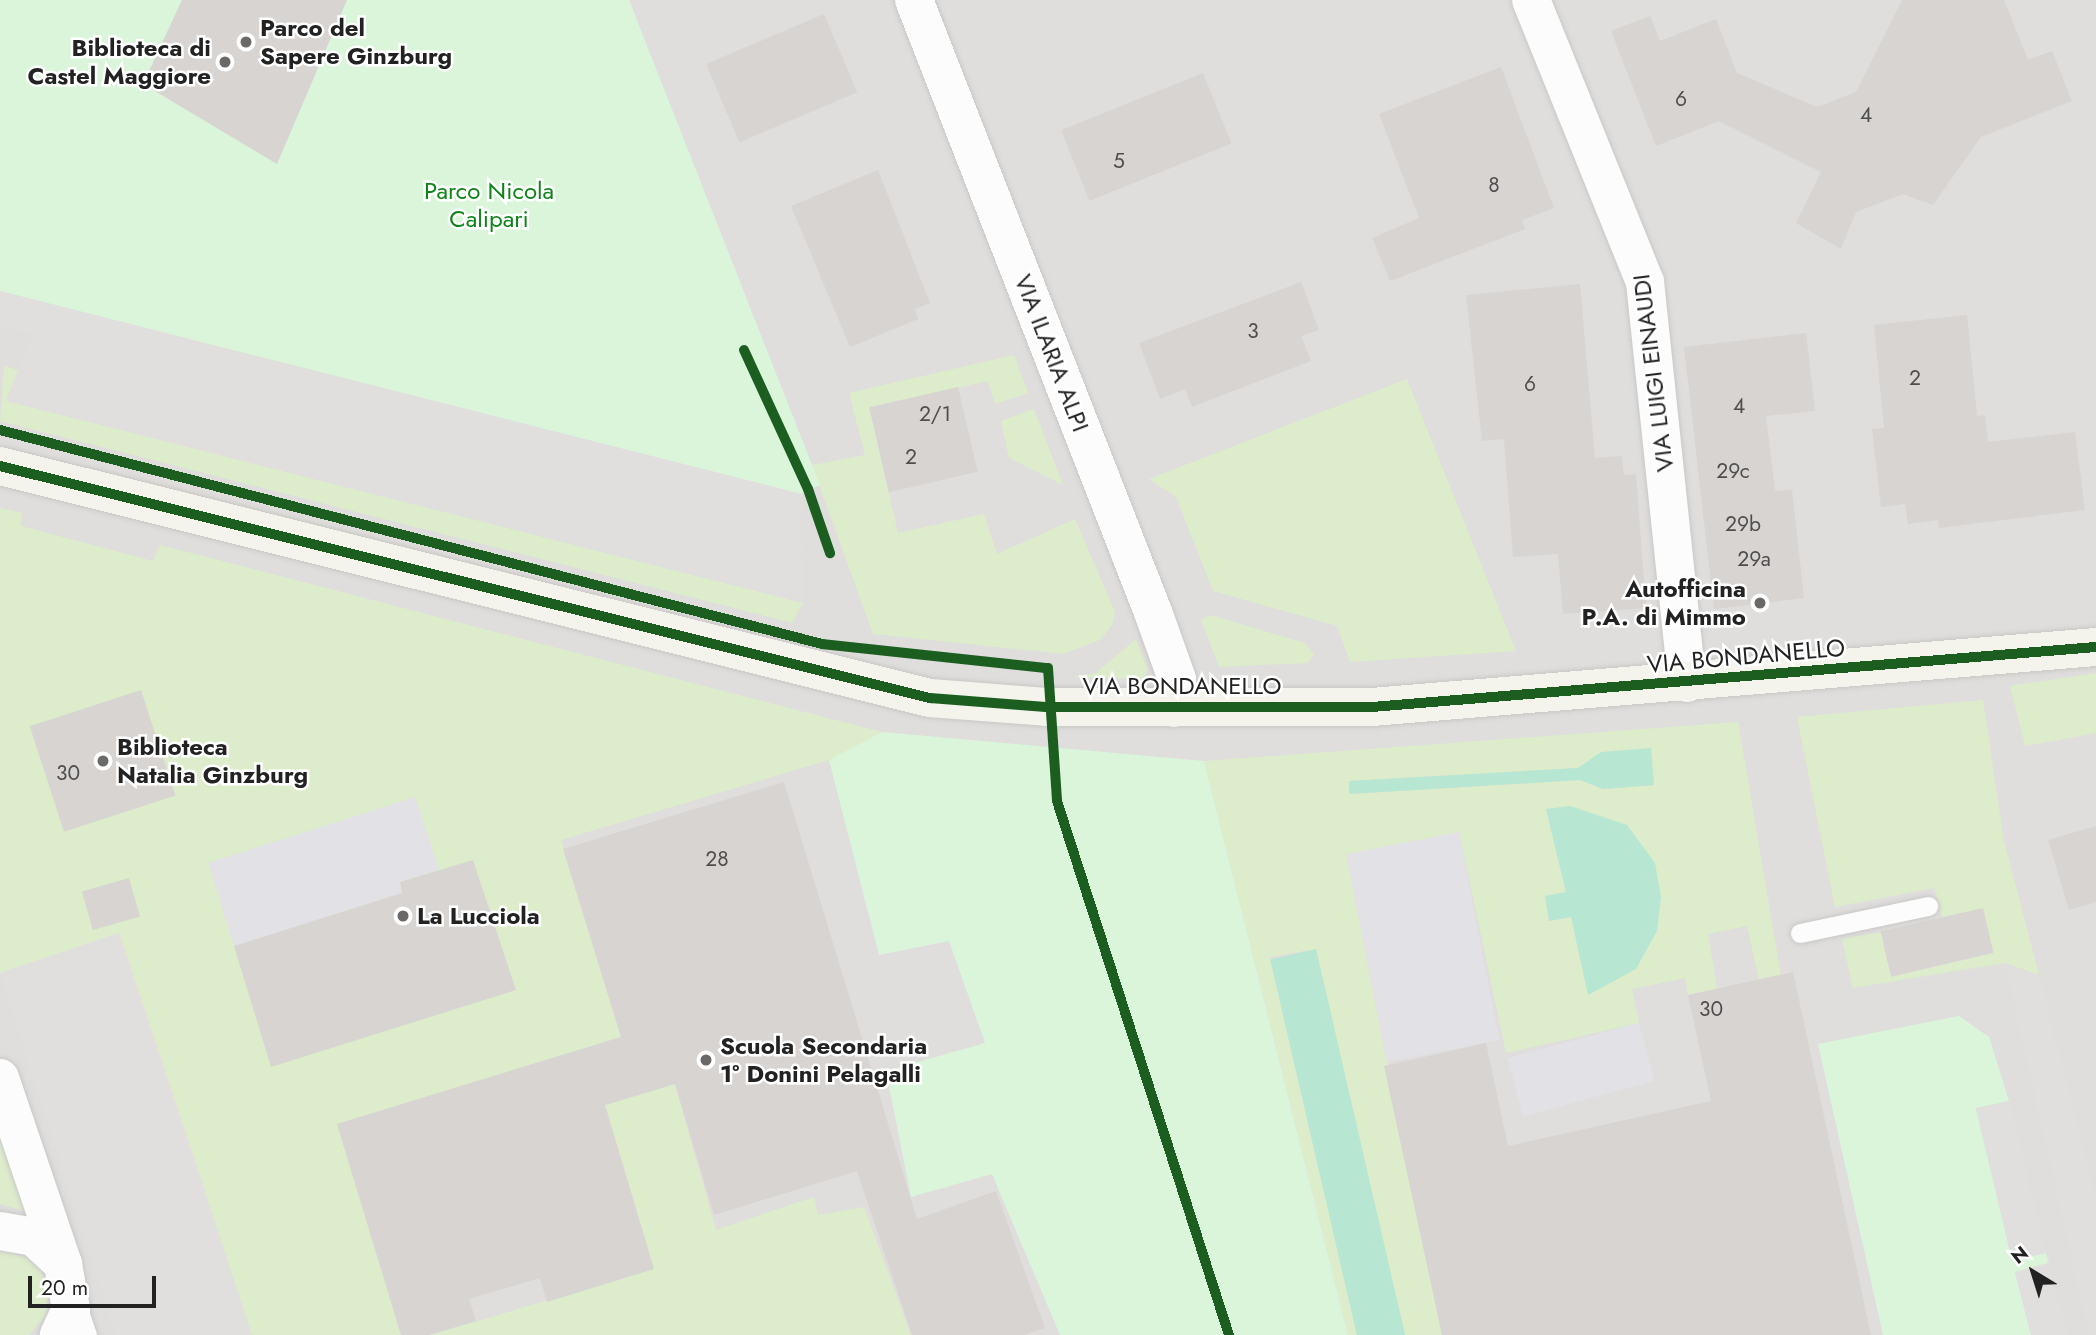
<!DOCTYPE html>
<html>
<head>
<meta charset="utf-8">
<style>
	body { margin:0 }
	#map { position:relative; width:2096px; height:1335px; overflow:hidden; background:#f0eeeb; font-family:Jost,sans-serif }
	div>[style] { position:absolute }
	.residential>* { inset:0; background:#dfdedc; transform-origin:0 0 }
	.grass>* { inset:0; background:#ddeccb }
	.park>* { inset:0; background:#daf5da }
	.pitch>* { inset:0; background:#b7e6d2; transform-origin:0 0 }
	.parking>* { inset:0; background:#e0dfde }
	.plaza>* { inset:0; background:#e2e1e5; transform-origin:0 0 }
	.building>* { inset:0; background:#d7d4d2; transform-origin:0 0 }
	.roads { filter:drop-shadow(0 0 2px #c9c8c7) drop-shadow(0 0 2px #c9c8c7) }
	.lane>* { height:19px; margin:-9.5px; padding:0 9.5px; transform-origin:9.5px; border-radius:9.5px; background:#fdfcfc }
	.street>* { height:38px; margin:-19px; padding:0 19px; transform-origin:19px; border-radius:19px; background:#fdfcfc }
	.secondary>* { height:38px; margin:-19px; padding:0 19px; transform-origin:19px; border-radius:19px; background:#f4f4ed }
	.cycleway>* { height:10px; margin:-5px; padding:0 5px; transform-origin:5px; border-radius:5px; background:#1b5e20 }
	.dots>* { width:19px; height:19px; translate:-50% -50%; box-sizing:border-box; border:4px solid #fff; border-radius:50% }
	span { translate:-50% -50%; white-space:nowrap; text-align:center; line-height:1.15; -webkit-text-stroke:5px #fff; paint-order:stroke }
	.number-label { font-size:21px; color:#4f4e4e }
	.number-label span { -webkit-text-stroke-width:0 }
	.poi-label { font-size:24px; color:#222; font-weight:700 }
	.left { translate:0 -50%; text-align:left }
	.right { translate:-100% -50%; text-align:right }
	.park-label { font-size:24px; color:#0c8416 }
	.street-label { font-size:24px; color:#222 }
	.north { position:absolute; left:1998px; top:1237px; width:70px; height:70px; -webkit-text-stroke:5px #fff; paint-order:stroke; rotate:322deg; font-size:19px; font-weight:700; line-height:28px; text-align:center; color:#222 }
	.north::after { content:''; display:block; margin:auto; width:24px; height:32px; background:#222; clip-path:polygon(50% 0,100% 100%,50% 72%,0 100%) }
	.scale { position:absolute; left:28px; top:1276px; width:128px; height:32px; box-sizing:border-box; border:4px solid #222; border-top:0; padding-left:9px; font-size:21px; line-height:24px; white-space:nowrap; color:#222; -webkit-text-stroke:5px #fff; paint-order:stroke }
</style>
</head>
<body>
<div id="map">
	<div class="residential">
		<div style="left:0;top:0;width:2096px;height:1335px"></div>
	</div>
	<div class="grass">
		<div style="clip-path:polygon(1014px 355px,1028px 393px,995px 404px,988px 381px,869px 407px,898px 533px,984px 514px,997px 554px,1075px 519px,1115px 612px,1112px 625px,1100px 640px,1063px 654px,873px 634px,812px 465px,865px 455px,849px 393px)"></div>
		<div style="clip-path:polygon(4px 366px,21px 371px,7px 401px,803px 603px,792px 623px,0 421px)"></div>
		<div style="clip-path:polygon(1407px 379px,1516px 651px,1350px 662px,1337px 626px,1213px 591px,1176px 497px,1149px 479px)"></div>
		<div style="clip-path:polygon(1034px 409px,1063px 485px,1009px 458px,1001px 421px)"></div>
		<div style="clip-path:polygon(0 508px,22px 513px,21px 526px,153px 561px,160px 545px,882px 732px,829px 760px,561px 840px,621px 1037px,337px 1124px,401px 1335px,252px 1335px,119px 933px,0 973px)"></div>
		<div style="clip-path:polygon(1210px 615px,1305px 643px,1314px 655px,1308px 663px,1219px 667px,1201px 620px)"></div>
		<div style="clip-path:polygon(1136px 639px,1148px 670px,1143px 679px,1072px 677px,1096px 673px)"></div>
		<div style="clip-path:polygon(2096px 673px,2096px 733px,2025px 746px,2010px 686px)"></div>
		<div style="clip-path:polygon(1983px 700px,2004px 841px,2039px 975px,2005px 963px,1853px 988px,1842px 939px,1881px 932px,1891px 977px,1993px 953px,1983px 909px,1942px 917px,1934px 888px,1835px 907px,1797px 717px)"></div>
		<div style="clip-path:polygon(evenodd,1738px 722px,1781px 975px,1759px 980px,1747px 926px,1708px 934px,1717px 989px,1688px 995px,1685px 978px,1632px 989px,1639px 1023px,1506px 1053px,1459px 832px,1347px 858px,1442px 1335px,1403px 1335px,1316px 949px,1270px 957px,1359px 1335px,1348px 1335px,1204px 761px,1738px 722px,1578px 768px,1654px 785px,1603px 789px,1580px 780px,1349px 794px,1349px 781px,1578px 768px,1738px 722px,1546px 809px,1615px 986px,1571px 917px,1550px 921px,1545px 896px,1566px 892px,1546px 809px)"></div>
		<div style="clip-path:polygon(675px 1084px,716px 1230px,814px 1197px,818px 1215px,864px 1207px,911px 1335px,430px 1335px,654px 1269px,605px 1105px)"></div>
		<div style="clip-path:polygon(0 1133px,27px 1212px,0 1204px)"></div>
		<div style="clip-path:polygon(0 1250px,34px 1260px,49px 1286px,46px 1315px,29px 1335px,0 1335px)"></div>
	</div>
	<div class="park">
		<div style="clip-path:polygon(0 0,629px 0,820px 485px,801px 494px,0 291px)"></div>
		<div style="clip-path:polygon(882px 732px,1204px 761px,1348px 1335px,1060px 1335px,992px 1174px,911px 1197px,886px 1071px,985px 1043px,949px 941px,879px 955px,829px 760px)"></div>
		<div style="clip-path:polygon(1959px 1016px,1989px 1037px,2009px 1101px,1976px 1108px,2012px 1260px,2046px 1253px,2049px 1263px,2015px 1272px,2031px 1335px,1883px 1335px,1818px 1044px)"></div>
	</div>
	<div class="pitch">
		<div style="clip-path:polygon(1651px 748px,1654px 785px,1603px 789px,1580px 780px,1349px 794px,1349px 781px,1578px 768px,1601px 752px)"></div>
		<div style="clip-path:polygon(1570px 806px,1627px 825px,1655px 863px,1661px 897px,1657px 931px,1636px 969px,1588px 995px,1571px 917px,1549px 921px,1545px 896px,1566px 892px,1546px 809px)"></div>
		<div style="left:1316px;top:949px;width:396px;height:47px;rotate:77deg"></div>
	</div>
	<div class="parking">
		<div style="clip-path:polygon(0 291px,801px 494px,803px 603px,6px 401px,32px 334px,0 325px)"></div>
		<div style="clip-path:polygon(119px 933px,188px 1140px,252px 1335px,116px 1335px,85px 1240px,0 973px)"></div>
		<div style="clip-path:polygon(2005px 963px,2039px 975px,2096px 1201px,2096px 1335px,2089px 1335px)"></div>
		<div style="clip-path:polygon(2009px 1101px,2046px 1253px,2067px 1335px,2031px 1335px,2015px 1272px,2048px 1263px,2046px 1253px,2012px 1260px,1976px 1109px)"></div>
	</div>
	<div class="plaza">
		<div style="clip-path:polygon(415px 797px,439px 870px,400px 882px,402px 893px,234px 946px,208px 863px)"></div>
		<div style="left:1459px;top:832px;width:212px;height:115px;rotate:79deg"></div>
		<div style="left:1639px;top:1023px;width:60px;height:136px;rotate:75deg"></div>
	</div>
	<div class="building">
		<div style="clip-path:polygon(182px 0,347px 0,277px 164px,143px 84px)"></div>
		<div style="clip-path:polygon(1902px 0,2004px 0,2028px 60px,2052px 51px,2072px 101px,1981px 137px,1933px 205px,1903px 194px,1856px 212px,1841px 249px,1796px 223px,1821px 172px,1719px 121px,1656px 146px,1611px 31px,1650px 16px,1660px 41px,1716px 19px,1737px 73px,1817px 107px,1856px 92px)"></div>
		<div style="left:824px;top:14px;width:85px;height:128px;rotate:67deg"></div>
		<div style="clip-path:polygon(1501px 67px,1554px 208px,1522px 220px,1525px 229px,1390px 281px,1372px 238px,1419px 218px,1379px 114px)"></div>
		<div style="left:1203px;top:73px;width:76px;height:153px;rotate:68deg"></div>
		<div style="clip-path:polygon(878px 170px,930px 303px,915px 309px,918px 319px,850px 347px,791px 206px)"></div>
		<div style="clip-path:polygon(1301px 282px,1319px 330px,1301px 336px,1311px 361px,1192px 407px,1185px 389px,1160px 399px,1139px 343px)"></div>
		<div style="clip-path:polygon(1580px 284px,1595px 458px,1622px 456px,1624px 475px,1636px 474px,1646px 608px,1563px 614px,1558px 554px,1513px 557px,1504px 439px,1482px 441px,1466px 295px)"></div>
		<div style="clip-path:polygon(1967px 315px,1977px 416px,1985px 415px,1988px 442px,2075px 432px,2085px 510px,1939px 528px,1938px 520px,1908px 524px,1905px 504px,1881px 507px,1872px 429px,1884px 428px,1874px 325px)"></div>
		<div style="clip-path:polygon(1806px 333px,1815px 411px,1766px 416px,1775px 491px,1792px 490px,1804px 598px,1714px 609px,1684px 347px)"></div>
		<div style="left:958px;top:387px;width:87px;height:91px;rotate:77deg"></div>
		<div style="left:141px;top:690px;width:111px;height:117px;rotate:72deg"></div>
		<div style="clip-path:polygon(784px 782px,917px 1219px,996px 1191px,1045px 1328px,1024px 1335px,912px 1335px,857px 1171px,714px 1215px,675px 1084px,605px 1105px,654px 1269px,547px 1302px,540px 1278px,469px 1299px,476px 1321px,429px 1335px,401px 1335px,337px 1124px,621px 1037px,563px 849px)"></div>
		<div style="clip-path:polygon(2096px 826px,2096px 902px,2069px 910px,2048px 840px)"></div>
		<div style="clip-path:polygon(473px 860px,516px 990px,271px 1067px,234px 946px,402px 893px,400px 882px)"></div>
		<div style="left:129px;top:878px;width:40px;height:49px;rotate:74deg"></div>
		<div style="left:1983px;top:908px;width:46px;height:105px;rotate:77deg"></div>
		<div style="clip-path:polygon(1793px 972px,1871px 1335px,1442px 1335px,1384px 1066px,1486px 1043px,1508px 1146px,1711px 1101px,1688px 995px)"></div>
	</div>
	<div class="roads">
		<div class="lane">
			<div style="left:1800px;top:933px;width:131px;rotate:-11.9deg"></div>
			<div style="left:76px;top:1303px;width:34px;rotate:71deg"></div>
		</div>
		<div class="street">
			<div style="left:914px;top:0;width:657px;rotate:68.67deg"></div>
			<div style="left:1153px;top:612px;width:71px;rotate:70.3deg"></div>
			<div style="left:1177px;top:679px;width:29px;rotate:96deg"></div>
			<div style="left:1531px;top:0;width:304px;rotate:68deg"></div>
			<div style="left:1645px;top:282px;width:403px;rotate:84deg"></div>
			<div style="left:0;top:1078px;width:196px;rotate:71.3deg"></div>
			<div style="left:0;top:1231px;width:35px;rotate:10deg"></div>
			<div style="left:34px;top:1237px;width:40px;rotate:43deg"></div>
			<div style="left:63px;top:1264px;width:46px;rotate:79.9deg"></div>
			<div style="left:71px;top:1309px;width:29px;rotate:115deg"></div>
		</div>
		<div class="secondary">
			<div style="left:0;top:466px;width:959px;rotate:14.01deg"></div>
			<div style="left:930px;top:698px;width:116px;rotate:4.4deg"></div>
			<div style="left:1046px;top:707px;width:326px"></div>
			<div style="left:1372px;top:707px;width:726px;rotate:-4.74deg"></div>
		</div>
	</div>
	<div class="cycleway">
		<div style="left:744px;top:350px;width:153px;rotate:65.3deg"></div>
		<div style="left:808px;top:489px;width:68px;rotate:71deg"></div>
		<div style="left:0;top:430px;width:849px;rotate:14.59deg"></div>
		<div style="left:822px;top:644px;width:227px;rotate:6.1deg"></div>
		<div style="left:1048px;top:668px;width:133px;rotate:86.1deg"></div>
		<div style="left:1057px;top:801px;width:561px;rotate:72.15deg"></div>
		<div style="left:0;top:466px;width:959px;rotate:14.01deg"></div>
		<div style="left:930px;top:698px;width:116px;rotate:4.4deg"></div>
		<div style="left:1046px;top:707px;width:326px"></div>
		<div style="left:1372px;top:707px;width:726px;rotate:-4.74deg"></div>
	</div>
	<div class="dots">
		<div style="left:246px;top:42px;background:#6a6968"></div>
		<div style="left:225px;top:62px;background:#6a6968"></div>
		<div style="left:1760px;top:603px;background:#6a6968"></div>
		<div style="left:103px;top:761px;background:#6a6968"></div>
		<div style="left:403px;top:916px;background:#6a6968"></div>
		<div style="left:706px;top:1060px;background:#6a6968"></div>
	</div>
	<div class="number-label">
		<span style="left:1681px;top:99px">6</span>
		<span style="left:1866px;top:115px">4</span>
		<span style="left:1119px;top:161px">5</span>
		<span style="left:1494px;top:185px">8</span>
		<span style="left:1253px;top:331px">3</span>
		<span style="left:1915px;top:378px">2</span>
		<span style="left:1530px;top:384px">6</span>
		<span style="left:1739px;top:406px">4</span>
		<span style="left:935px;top:414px">2/1</span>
		<span style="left:911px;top:457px">2</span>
		<span style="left:1733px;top:471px">29c</span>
		<span style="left:1743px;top:524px">29b</span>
		<span style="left:1754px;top:559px">29a</span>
		<span style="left:68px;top:773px">30</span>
		<span style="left:717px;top:859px">28</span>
		<span style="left:1711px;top:1009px">30</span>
	</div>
	<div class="poi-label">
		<span class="left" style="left:260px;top:42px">Parco del<br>Sapere Ginzburg</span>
		<span class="right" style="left:211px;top:62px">Biblioteca di<br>Castel Maggiore</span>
		<span class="right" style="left:1746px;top:603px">Autofficina<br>P.A. di Mimmo</span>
		<span class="left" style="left:117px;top:761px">Biblioteca<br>Natalia Ginzburg</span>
		<span class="left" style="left:417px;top:916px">La Lucciola</span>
		<span class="left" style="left:720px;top:1060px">Scuola Secondaria<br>1° Donini Pelagalli</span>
	</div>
	<div class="park-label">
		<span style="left:489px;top:205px">Parco Nicola<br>Calipari</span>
	</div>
	<div class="street-label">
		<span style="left:1052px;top:353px;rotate:69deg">VIA ILARIA ALPI</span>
		<span style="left:1653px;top:373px;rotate:-97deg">VIA LUIGI EINAUDI</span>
		<span style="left:1746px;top:656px;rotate:-5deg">VIA BONDANELLO</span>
		<span style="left:1182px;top:686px">VIA BONDANELLO</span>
	</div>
	<div class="north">N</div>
	<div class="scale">20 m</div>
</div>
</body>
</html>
